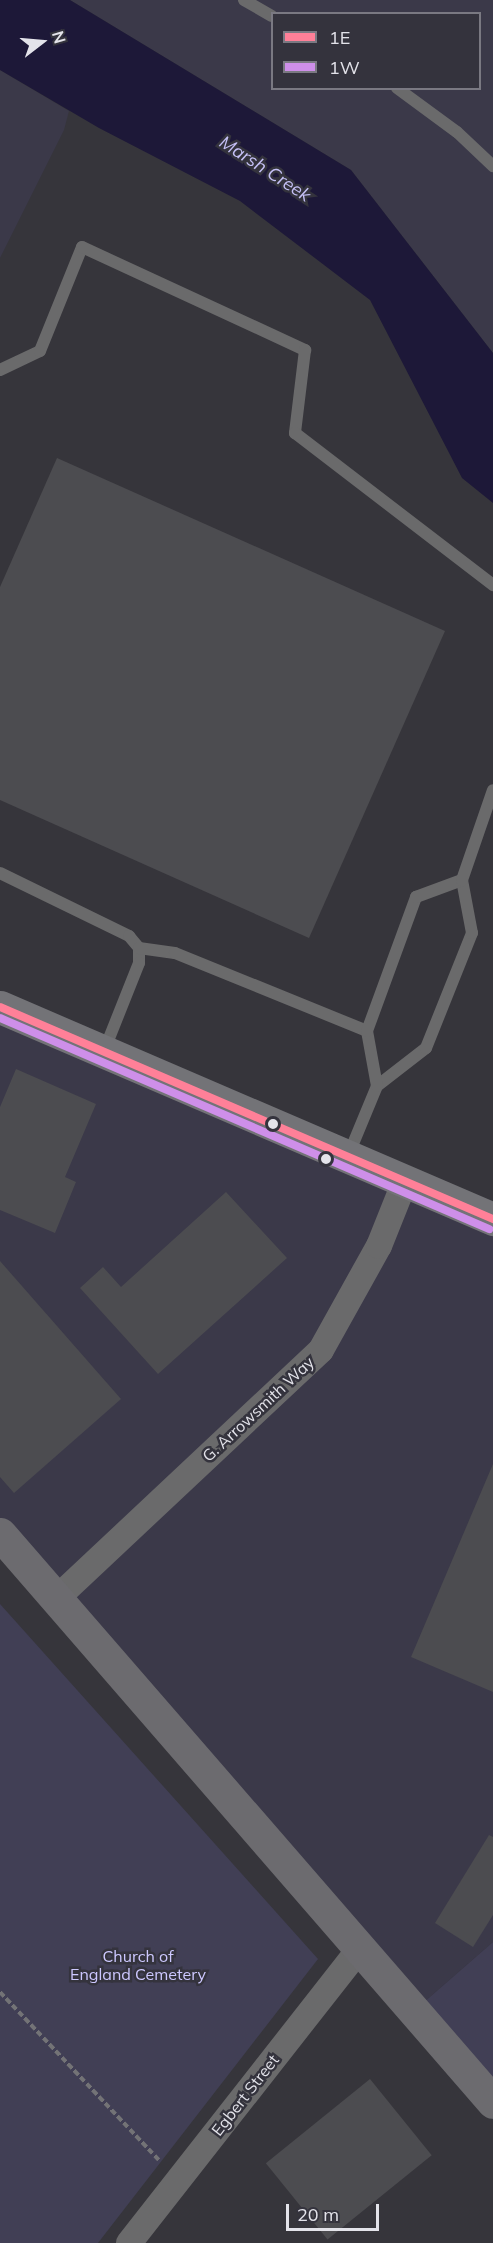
<!DOCTYPE html>
<html>
<head>
<meta charset="utf-8">
<style>
	body { margin:0 }
	#map { position:relative; width:493px; height:2243px; overflow:hidden; background:#36353b; font-family:Mulish,sans-serif }
	div>[style] { position:absolute }
	.built>* { inset:0; background:#3b3949 }
	.green>* { inset:0; background:#413f55 }
	.water>* { inset:0; background:#1d1838 }
	.building>* { inset:0; background:#4c4c50; transform-origin:0 0 }
	.path>* { height:4px; margin-top:-2px; transform-origin:0; background:repeating-linear-gradient(90deg,#737376 0 6px,transparent 0 9px) }
	.service>* { height:12px; margin:-6px; padding:0 6px; transform-origin:6px; border-radius:6px; background:#6a6a6b }
	.minor>* { height:26px; margin:-13px; padding:0 13px; transform-origin:13px; border-radius:13px; background:#6a6a6b }
	.secondary>* { height:33px; margin:-16.5px; padding:0 16.5px; transform-origin:16.5px; border-radius:16.5px; background:#6c6b6f }
	.primary>* { height:33px; margin:-16.5px; padding:0 16.5px; transform-origin:16.5px; border-radius:16.5px; background:#737377 }
	.bus-1>* { height:8px; margin:-4px; padding:0 4px; transform-origin:4px; border-radius:4px; background:#ff8098 }
	.bus-2>* { height:8px; margin:-4px; padding:0 4px; transform-origin:4px; border-radius:4px; background:#ce8fe9 }
	.dots>* { width:16px; height:16px; translate:-50% -50%; box-sizing:border-box; border:3px solid #34333d; border-radius:50% }
	span { translate:-50% -50%; white-space:nowrap; text-align:center; line-height:1.15; -webkit-text-stroke:5px #34333d; paint-order:stroke }
	.street-label { font-size:16px; color:#e3e3ea }
	.park-label { font-size:16px; color:#cdc8ff }
	.water-label { font-size:18px; color:#c5c0f6; font-style:italic }
	.legend { position:absolute; left:271px; top:12px; width:210px; height:78px; box-sizing:border-box; background:#34333d; border:2px solid #7a7982; margin:0; padding:8px 10px; list-style:none; font-size:18px; color:#e3e3ea }
	.legend li { display:flex; align-items:center; gap:12px; height:30px }
	.legend b { width:30px; border:2px solid #7a7982 }
	.north { position:absolute; left:12px; top:12px; width:60px; height:60px; -webkit-text-stroke:4px #34333d; paint-order:stroke; rotate:74deg; font-size:16px; font-weight:700; line-height:24px; text-align:center; color:#e3e3ea }
	.north::after { content:''; display:block; margin:auto; width:21px; height:27px; background:#e3e3ea; clip-path:polygon(50% 0,100% 100%,50% 72%,0 100%) }
	.scale { position:absolute; left:286px; top:2204px; width:93px; height:27px; box-sizing:border-box; border:3px solid #e3e3ea; border-top:0; padding-left:8px; font-size:18px; line-height:21px; white-space:nowrap; color:#e3e3ea; -webkit-text-stroke:4px #34333d; paint-order:stroke }
</style>
</head>
<body>
<div id="map">
	<div class="built">
		<div style="clip-path:polygon(evenodd,70px 0,493px 0,493px 353px,351px 170px,70px 0,272px 14px,480px 14px,480px 88px,272px 88px,272px 14px)"></div>
		<div style="clip-path:polygon(0 70px,69px 111px,64px 130px,0 258px)"></div>
		<div style="clip-path:polygon(0 1007px,493px 1219px,493px 1942px,415px 2010px,0 1534px)"></div>
	</div>
	<div class="green">
		<div style="clip-path:polygon(0 1604px,318px 1959px,98px 2243px,0 2243px)"></div>
		<div style="clip-path:polygon(493px 1942px,493px 2102px,415px 2010px)"></div>
	</div>
	<div class="water">
		<div style="clip-path:polygon(0 0,70px 0,351px 170px,493px 353px,493px 503px,462px 478px,370px 300px,240px 201px,99px 128px,0 70px)"></div>
	</div>
	<div class="building">
		<div style="clip-path:polygon(57px 458px,445px 631px,309px 938px,0 800px,0 587px)"></div>
		<div style="clip-path:polygon(16px 1069px,96px 1104px,65px 1177px,76px 1182px,55px 1233px,0 1210px,0 1107px)"></div>
		<div style="clip-path:polygon(226px 1192px,287px 1258px,158px 1374px,80px 1288px,103px 1267px,121px 1287px)"></div>
		<div style="clip-path:polygon(0 1261px,121px 1399px,14px 1493px,0 1477px)"></div>
		<div style="clip-path:polygon(493px 1464px,493px 1692px,411px 1657px)"></div>
		<div style="clip-path:polygon(489px 1835px,493px 1837px,493px 1915px,473px 1947px,435px 1923px)"></div>
		<div style="left:370px;top:2079px;width:98px;height:134px;rotate:51deg"></div>
	</div>
	<div class="path">
		<div style="left:0;top:1992px;width:231px;rotate:46.6deg"></div>
	</div>
	<div class="service">
		<div style="left:244px;top:0;width:32px;rotate:30deg"></div>
		<div style="left:397px;top:88px;width:74px;rotate:36.3deg"></div>
		<div style="left:457px;top:132px;width:50px;rotate:43.4deg"></div>
		<div style="left:0;top:370px;width:44px;rotate:-25.4deg"></div>
		<div style="left:40px;top:351px;width:112px;rotate:-68deg"></div>
		<div style="left:82px;top:247px;width:246px;rotate:24.8deg"></div>
		<div style="left:305px;top:350px;width:84px;rotate:96.9deg"></div>
		<div style="left:295px;top:433px;width:250px;rotate:37.5deg"></div>
		<div style="left:0;top:873px;width:144px;rotate:26deg"></div>
		<div style="left:129px;top:936px;width:16px;rotate:50deg"></div>
		<div style="left:139px;top:948px;width:15px;rotate:90deg"></div>
		<div style="left:139px;top:963px;width:95px;rotate:111.7deg"></div>
		<div style="left:139px;top:948px;width:36px;rotate:8deg"></div>
		<div style="left:175px;top:953px;width:207px;rotate:22.1deg"></div>
		<div style="left:377px;top:1086px;width:62px;rotate:-37.8deg"></div>
		<div style="left:426px;top:1048px;width:124px;rotate:-68.2deg"></div>
		<div style="left:472px;top:933px;width:54px;rotate:-100.7deg"></div>
		<div style="left:348px;top:1156px;width:76px;rotate:-67.5deg"></div>
		<div style="left:377px;top:1086px;width:56px;rotate:-100.3deg"></div>
		<div style="left:367px;top:1031px;width:143px;rotate:-69.9deg"></div>
		<div style="left:416px;top:897px;width:49px;rotate:-20.3deg"></div>
		<div style="left:462px;top:880px;width:95px;rotate:-71deg"></div>
	</div>
	<div class="minor">
		<div style="left:57px;top:1598px;width:362px;rotate:-43.2deg"></div>
		<div style="left:321px;top:1350px;width:119px;rotate:-60.9deg"></div>
		<div style="left:379px;top:1246px;width:70px;rotate:-68.2deg"></div>
		<div style="left:129px;top:2243px;width:376px;rotate:-51.9deg"></div>
	</div>
	<div class="secondary">
		<div style="left:0;top:1534px;width:752px;rotate:49.04deg"></div>
	</div>
	<div class="primary">
		<div style="left:0;top:1007px;width:537px;rotate:23.27deg"></div>
	</div>
	<div class="bus-1">
		<div style="left:0;top:1007px;width:537px;rotate:23.27deg"></div>
	</div>
	<div class="bus-2">
		<div style="left:0;top:1018px;width:533px;rotate:23.34deg"></div>
	</div>
	<div class="dots">
		<div style="left:273px;top:1124px;background:#e3e3ea"></div>
		<div style="left:326px;top:1159px;background:#e3e3ea"></div>
	</div>
	<div class="street-label">
		<span style="left:258px;top:1409px;rotate:-43deg">G. Arrowsmith Way</span>
		<span style="left:245px;top:2095px;rotate:-52deg">Egbert Street</span>
	</div>
	<div class="park-label">
		<span style="left:138px;top:1965px">Church of<br>England Cemetery</span>
	</div>
	<div class="water-label">
		<span style="left:265px;top:169px;rotate:33deg">Marsh Creek</span>
	</div>
	<ul class="legend">
	<li><b style="height:8px;background:#ff8098"></b>1E</li>
	<li><b style="height:8px;background:#ce8fe9"></b>1W</li>
	</ul>
	<div class="north">N</div>
	<div class="scale">20 m</div>
</div>
</body>
</html>
